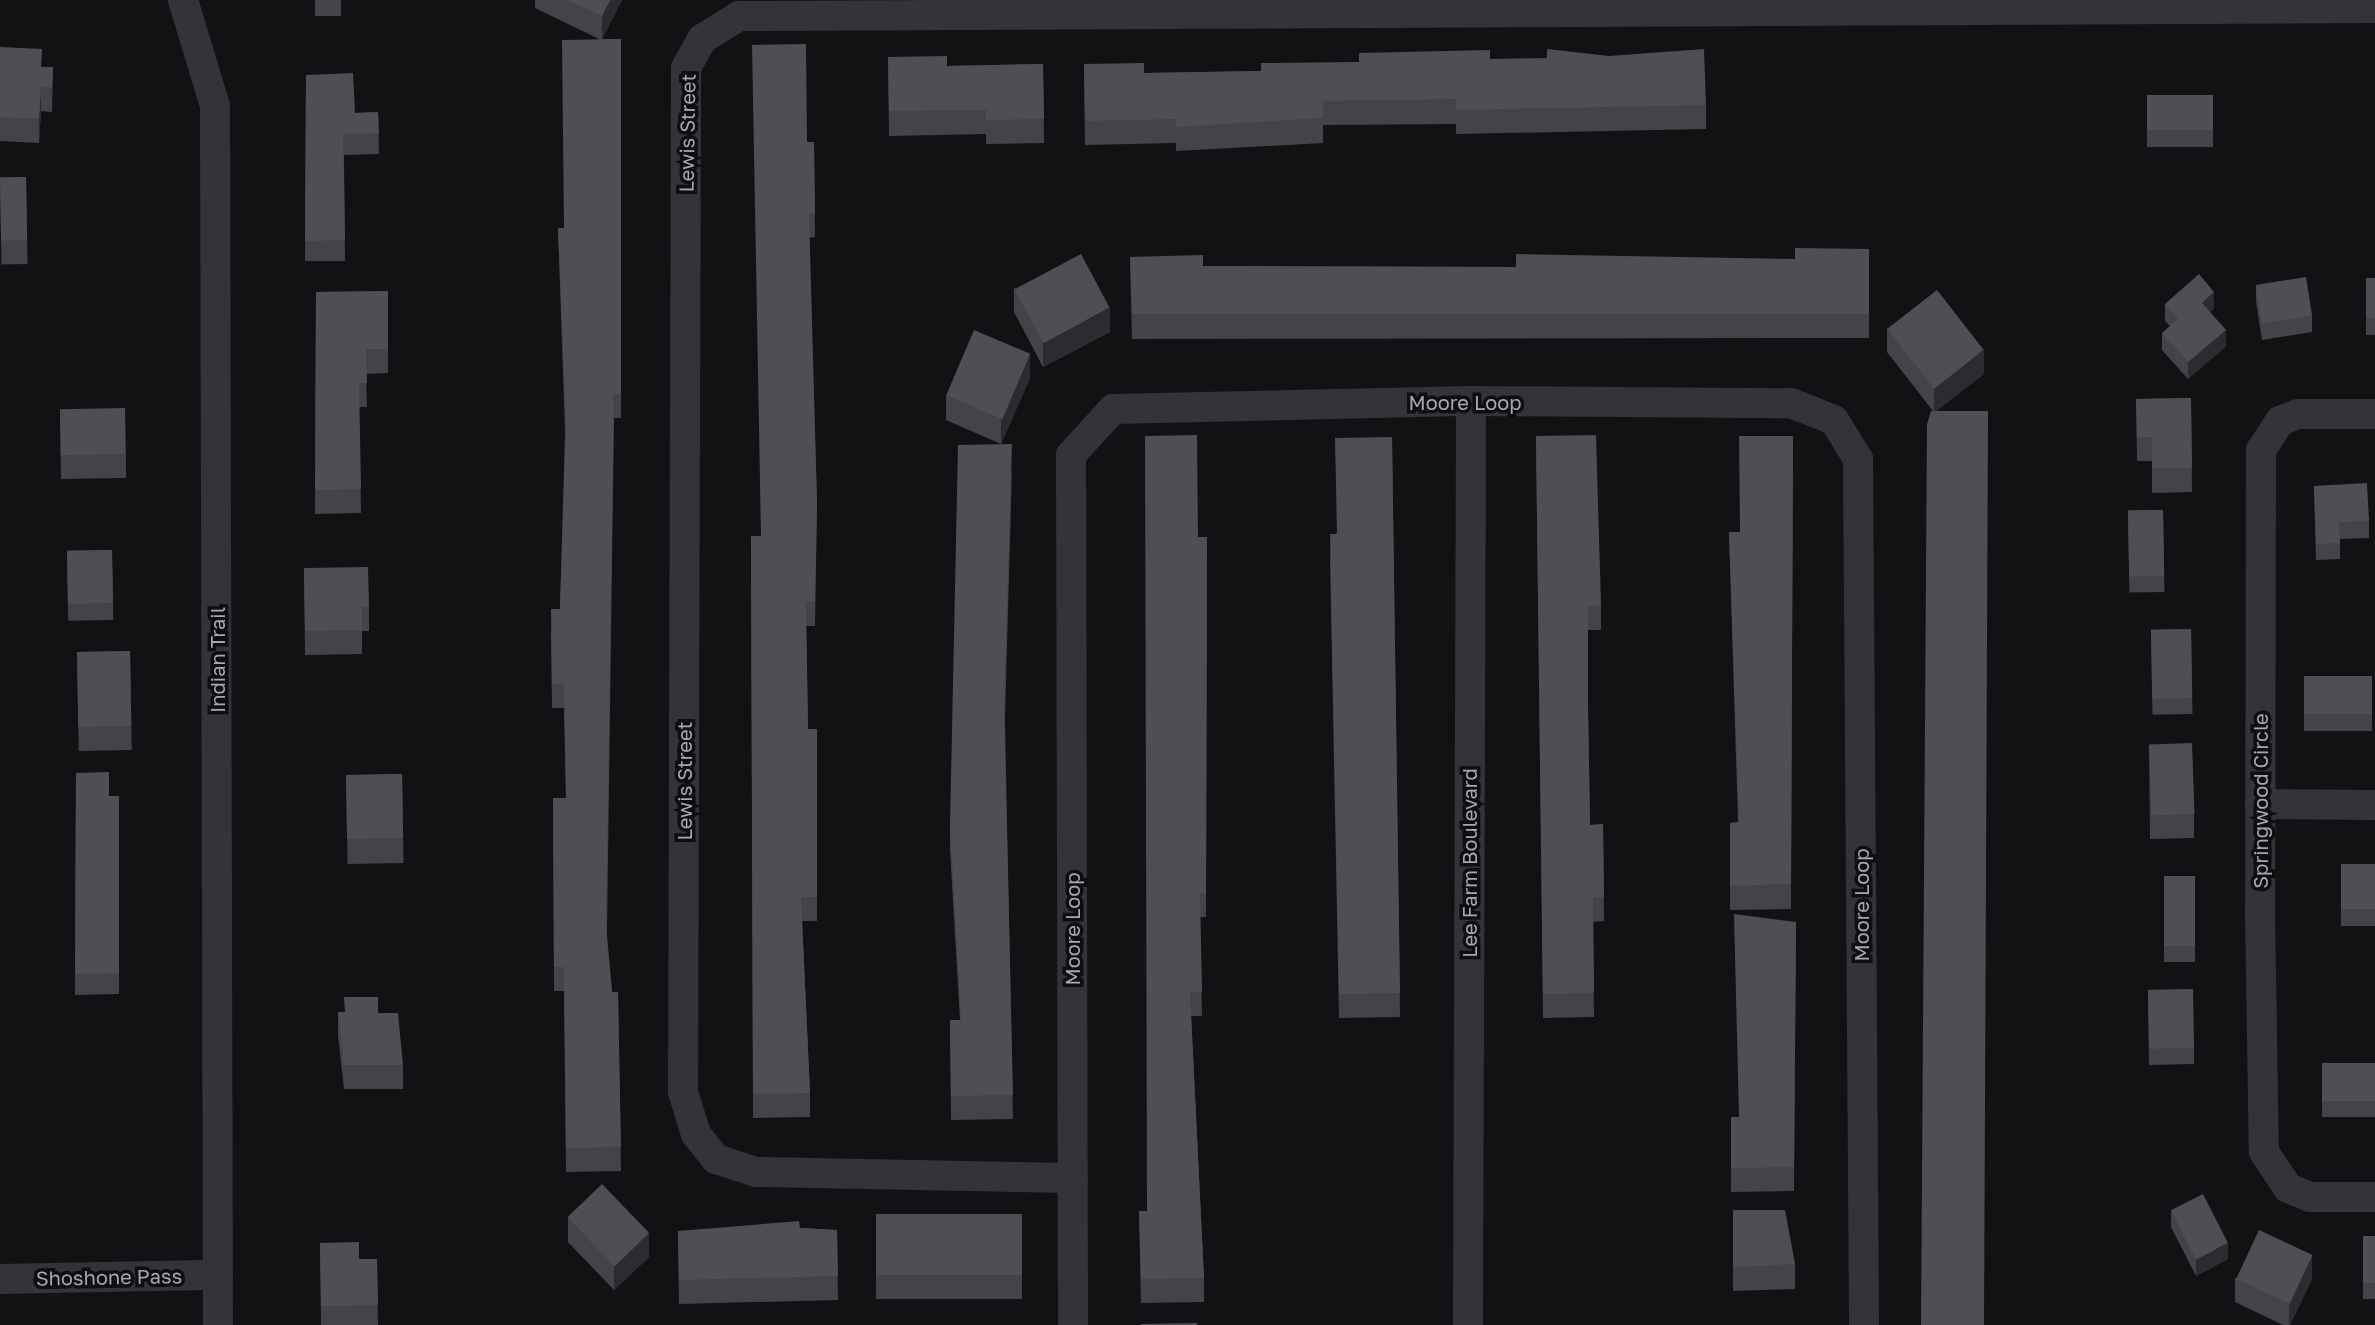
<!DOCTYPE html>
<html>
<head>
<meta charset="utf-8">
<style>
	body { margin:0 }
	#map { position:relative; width:2375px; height:1325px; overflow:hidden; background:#121214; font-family:"Golos Text",sans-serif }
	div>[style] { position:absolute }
	.minor>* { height:30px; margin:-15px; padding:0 15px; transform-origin:15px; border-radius:15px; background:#333439 }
	.wall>* { inset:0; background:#444349; transform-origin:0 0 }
	.shaded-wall>* { inset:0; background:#2c2b2f }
	.building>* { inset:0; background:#4f4e55; transform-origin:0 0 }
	span { translate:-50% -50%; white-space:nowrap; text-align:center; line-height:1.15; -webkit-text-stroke:7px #0e0d0f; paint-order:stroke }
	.street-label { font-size:20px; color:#a4a7b5 }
</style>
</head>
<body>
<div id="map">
	<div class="minor">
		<div style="left:183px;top:0;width:111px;rotate:73.2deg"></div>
		<div style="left:215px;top:106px;width:1219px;rotate:89.86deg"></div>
		<div style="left:2375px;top:414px;width:77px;rotate:180deg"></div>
		<div style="left:2298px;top:414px;width:19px;rotate:159deg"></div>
		<div style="left:2280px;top:421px;width:35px;rotate:123deg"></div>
		<div style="left:2261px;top:450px;width:460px;rotate:90.1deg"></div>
		<div style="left:2260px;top:910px;width:242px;rotate:89.1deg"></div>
		<div style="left:2264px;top:1152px;width:43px;rotate:56.3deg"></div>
		<div style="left:2288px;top:1188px;width:24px;rotate:22deg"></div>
		<div style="left:2310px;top:1197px;width:65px"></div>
		<div style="left:2260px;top:804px;width:115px;rotate:0.5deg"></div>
		<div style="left:1073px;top:1178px;width:317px;rotate:-178.9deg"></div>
		<div style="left:756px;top:1172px;width:42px;rotate:-162deg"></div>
		<div style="left:716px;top:1159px;width:32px;rotate:-129deg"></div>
		<div style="left:696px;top:1134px;width:44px;rotate:-107.2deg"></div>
		<div style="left:683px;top:1092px;width:1024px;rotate:-89.83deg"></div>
		<div style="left:686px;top:68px;width:33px;rotate:-61deg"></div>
		<div style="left:702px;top:39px;width:44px;rotate:-31.9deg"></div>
		<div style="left:739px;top:16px;width:1636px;rotate:-0.28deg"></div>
		<div style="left:0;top:1279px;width:218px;rotate:-1.1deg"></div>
		<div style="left:1073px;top:1325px;width:870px;rotate:-90.13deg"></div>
		<div style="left:1071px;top:455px;width:62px;rotate:-47.6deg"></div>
		<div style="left:1113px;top:409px;width:358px;rotate:-1.3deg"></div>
		<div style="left:1471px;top:401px;width:320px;rotate:0.4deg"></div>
		<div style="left:1791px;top:403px;width:46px;rotate:21.6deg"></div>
		<div style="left:1834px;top:420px;width:46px;rotate:58.4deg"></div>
		<div style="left:1858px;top:459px;width:866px;rotate:89.6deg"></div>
		<div style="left:1468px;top:1325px;width:924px;rotate:-89.81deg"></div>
	</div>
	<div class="wall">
		<div style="left:315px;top:0;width:26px;height:16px"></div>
		<div style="clip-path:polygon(535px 0,622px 0,602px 39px,621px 39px,621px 418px,614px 418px,607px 934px,612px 992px,618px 992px,621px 1171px,566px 1172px,564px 991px,554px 991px,553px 798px,566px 798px,564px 708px,552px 708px,551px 633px,560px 609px,565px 433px,558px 228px,564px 228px,599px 39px,535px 8px)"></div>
		<div style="clip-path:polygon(0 47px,42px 67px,53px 67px,52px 112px,41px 111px,39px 143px,0 141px)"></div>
		<div style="clip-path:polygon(888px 57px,947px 66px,1043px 64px,1044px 143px,986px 144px,986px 134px,889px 136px)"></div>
		<div style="clip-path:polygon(1490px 59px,1706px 105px,1706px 129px,1456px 134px,1456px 124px,1323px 125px,1323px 143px,1176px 151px,1176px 143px,1085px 145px,1084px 64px,1144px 73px,1261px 71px,1359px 62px)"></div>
		<div style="clip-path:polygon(306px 75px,355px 113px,378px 112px,379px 154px,344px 155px,345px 261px,305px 261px)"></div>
		<div style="left:2213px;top:95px;width:52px;height:66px;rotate:90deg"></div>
		<div style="clip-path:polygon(807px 142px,814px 142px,815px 237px,809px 238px,817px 503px,815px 626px,806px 626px,808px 729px,817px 729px,817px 921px,802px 921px,810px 1093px,810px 1117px,753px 1118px,751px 536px,761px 536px)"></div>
		<div style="left:26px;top:177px;width:87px;height:26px;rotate:89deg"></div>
		<div style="clip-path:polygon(1869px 249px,1869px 338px,1132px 339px,1130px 257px,1203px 266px,1516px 267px,1795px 259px)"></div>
		<div style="left:2366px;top:278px;width:9px;height:57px"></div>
		<div style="clip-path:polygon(2256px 285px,2312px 316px,2312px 332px,2262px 340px,2256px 301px)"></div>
		<div style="clip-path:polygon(1014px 288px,1110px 332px,1043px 367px,1014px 312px)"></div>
		<div style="clip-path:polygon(388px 291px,388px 373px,366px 374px,367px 407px,359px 407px,361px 513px,315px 514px,316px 292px)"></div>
		<div style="clip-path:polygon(2165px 304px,2214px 308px,2210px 312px,2226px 346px,2188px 379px,2162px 350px,2162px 333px,2170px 326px,2165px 321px)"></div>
		<div style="clip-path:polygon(1887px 328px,1984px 374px,1936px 411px,1933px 411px,1887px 352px)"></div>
		<div style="clip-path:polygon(1030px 378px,1001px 444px,946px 420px,946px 395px)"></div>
		<div style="clip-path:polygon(2191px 398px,2192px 492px,2152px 493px,2152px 461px,2137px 461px,2136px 399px)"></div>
		<div style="clip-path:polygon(60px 409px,126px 454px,126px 478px,61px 479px)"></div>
		<div style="clip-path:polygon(1536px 436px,1601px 605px,1601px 630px,1588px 630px,1588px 713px,1590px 825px,1603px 824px,1604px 921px,1593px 922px,1594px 1017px,1543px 1018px)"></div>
		<div style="clip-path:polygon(1793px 436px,1791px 909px,1730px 910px,1730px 823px,1738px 822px,1729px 532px,1740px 532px)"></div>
		<div style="clip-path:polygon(1392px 437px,1400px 1017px,1339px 1018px,1330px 558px,1336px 534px)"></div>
		<div style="clip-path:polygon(1012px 468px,1005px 719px,1013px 1119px,951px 1120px,950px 1020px,960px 1020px,950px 850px,950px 826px)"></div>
		<div style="clip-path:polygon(2314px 486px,2369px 521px,2369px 538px,2340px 539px,2340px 559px,2316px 560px)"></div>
		<div style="left:2163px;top:510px;width:82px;height:35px;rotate:89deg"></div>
		<div style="clip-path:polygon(1198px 537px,1207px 537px,1206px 917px,1200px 917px,1202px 1016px,1191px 1016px,1204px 1278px,1204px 1302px,1141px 1303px,1139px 1211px,1147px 1211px)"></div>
		<div style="left:112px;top:550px;width:70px;height:45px;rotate:89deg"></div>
		<div style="clip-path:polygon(304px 568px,369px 607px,369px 631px,362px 631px,362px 654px,305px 655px)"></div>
		<div style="left:2191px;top:629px;width:85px;height:40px;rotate:89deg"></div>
		<div style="left:130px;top:651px;width:99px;height:53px;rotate:89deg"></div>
		<div style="left:2372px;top:676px;width:55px;height:68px;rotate:90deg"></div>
		<div style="clip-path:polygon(2149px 744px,2194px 814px,2194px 838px,2150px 839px)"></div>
		<div style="clip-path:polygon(76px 773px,109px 796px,119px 796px,119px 994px,75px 995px)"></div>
		<div style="left:402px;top:774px;width:89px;height:56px;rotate:89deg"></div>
		<div style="left:2375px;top:864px;width:62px;height:34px;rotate:90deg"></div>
		<div style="left:2164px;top:876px;width:31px;height:86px"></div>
		<div style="clip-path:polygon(1796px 922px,1794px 1191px,1731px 1192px,1731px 1117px,1739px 1117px)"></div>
		<div style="clip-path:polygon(2148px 990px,2194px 1048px,2194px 1064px,2149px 1065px)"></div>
		<div style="clip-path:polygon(338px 1012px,403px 1065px,403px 1089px,344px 1089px,338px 1036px)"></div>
		<div style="left:2375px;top:1063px;width:54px;height:53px;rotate:90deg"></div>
		<div style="clip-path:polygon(1733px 1210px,1795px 1264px,1795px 1289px,1733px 1291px)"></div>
		<div style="clip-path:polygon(2171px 1211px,2228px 1259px,2196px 1276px,2171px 1227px)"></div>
		<div style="left:876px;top:1214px;width:146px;height:85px"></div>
		<div style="clip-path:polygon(568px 1218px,649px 1257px,614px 1290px,568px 1242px)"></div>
		<div style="clip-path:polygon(800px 1228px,837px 1230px,838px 1300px,679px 1304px,678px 1231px)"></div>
		<div style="left:2363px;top:1236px;width:12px;height:63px"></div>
		<div style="clip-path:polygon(320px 1243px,359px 1259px,377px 1259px,378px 1325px,321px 1325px)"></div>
		<div style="clip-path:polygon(2235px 1278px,2312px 1279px,2290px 1325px,2283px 1325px,2235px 1302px)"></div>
	</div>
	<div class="shaded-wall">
		<div style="clip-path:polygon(610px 0,622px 0,602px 40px,602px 16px)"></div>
		<div style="clip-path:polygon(41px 87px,41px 111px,39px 143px,39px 119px)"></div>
		<div style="clip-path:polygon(2214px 292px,2214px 308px,2202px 319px,2202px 303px)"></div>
		<div style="clip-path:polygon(1110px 308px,1110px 332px,1043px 367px,1043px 343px)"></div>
		<div style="clip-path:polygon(2226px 330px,2226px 346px,2188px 379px,2188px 362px)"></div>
		<div style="clip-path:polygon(1984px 350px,1984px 374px,1934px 412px,1934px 388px)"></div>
		<div style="clip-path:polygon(1030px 354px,1030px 378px,1001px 444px,1001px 419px)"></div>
		<div style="clip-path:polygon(649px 1233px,649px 1257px,614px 1290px,614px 1266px)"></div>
		<div style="clip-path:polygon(2228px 1243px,2228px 1259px,2196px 1276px,2196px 1260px)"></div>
		<div style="clip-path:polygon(2312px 1255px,2312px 1279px,2290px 1325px,2289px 1325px,2289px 1303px)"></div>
	</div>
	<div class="building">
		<div style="clip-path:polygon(568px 0,610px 0,602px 16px)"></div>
		<div style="clip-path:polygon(621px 39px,621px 394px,614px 394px,606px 931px,612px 992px,618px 992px,621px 1147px,566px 1148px,564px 967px,554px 967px,553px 798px,566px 798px,564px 684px,552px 684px,551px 609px,560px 609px,566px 420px,558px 228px,564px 228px,562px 40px)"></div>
		<div style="clip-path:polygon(806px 44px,807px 142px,814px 142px,815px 213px,809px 213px,817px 503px,815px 601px,806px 602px,808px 729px,817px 729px,817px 897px,801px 897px,810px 1093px,753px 1094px,751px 536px,761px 536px,752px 45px)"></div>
		<div style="clip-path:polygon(0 47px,42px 49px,41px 67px,53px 67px,52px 88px,41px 87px,39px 119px,0 117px)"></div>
		<div style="clip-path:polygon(1547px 49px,1609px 56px,1704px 49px,1706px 105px,1456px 110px,1456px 99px,1323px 101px,1323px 118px,1176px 127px,1176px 119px,1085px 121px,1084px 64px,1144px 63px,1144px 73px,1261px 71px,1261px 63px,1359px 62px,1359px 53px,1490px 50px,1490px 59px,1547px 58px)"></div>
		<div style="clip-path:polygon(947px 56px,947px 66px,1043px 64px,1044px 119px,986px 120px,986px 110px,889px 111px,888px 57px)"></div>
		<div style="clip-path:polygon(353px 73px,355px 113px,378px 112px,379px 133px,343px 134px,345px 240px,305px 241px,306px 75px)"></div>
		<div style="left:2213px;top:95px;width:35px;height:66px;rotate:90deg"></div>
		<div style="left:26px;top:177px;width:63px;height:26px;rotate:89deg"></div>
		<div style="clip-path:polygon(1795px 248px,1869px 249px,1869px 314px,1132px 314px,1130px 257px,1203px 255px,1203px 266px,1516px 267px,1516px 254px,1795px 259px)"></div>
		<div style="left:1081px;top:254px;width:61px;height:75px;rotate:62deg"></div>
		<div style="clip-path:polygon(2199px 274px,2214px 292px,2202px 303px,2226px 330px,2188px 362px,2162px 333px,2178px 319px,2165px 304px)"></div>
		<div style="left:2306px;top:277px;width:39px;height:51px;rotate:81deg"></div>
		<div style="left:2366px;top:278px;width:9px;height:40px"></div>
		<div style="left:1937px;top:290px;width:76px;height:63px;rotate:52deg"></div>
		<div style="clip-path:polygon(388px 291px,388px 349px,366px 349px,367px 383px,359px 383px,361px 489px,315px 490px,316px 292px)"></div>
		<div style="left:974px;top:330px;width:61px;height:71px;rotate:23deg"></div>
		<div style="clip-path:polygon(2191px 398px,2192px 468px,2152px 468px,2152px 437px,2137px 437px,2136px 399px)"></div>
		<div style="left:125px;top:408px;width:46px;height:65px;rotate:89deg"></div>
		<div style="clip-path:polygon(1931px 411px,1988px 411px,1984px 1325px,1921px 1325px,1927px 424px)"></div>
		<div style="clip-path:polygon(1197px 435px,1198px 537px,1207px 537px,1206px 893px,1200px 893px,1202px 992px,1190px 992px,1204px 1278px,1141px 1279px,1139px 1211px,1147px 1211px,1145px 436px)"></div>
		<div style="clip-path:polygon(1596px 435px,1601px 605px,1588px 606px,1588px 705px,1590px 825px,1603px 824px,1604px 897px,1593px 897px,1594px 993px,1543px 994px,1536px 436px)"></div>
		<div style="clip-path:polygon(1739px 436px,1793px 436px,1791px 884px,1730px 886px,1730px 823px,1739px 822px,1729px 532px,1740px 532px)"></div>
		<div style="clip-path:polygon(1392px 437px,1400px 993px,1339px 994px,1330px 534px,1337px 534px,1335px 438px)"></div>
		<div style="clip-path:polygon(1012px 444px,1004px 706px,1013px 1095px,951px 1096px,950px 1020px,961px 1020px,950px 826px,958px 445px)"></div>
		<div style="clip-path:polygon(2367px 483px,2369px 521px,2339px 522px,2340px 543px,2316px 544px,2314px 486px)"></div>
		<div style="left:2163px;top:510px;width:66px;height:35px;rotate:89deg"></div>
		<div style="left:112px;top:550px;width:53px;height:45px;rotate:89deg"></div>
		<div style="clip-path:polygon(368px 567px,369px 607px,362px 607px,362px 630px,305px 631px,304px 568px)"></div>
		<div style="left:2191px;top:629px;width:69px;height:40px;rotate:89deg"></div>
		<div style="left:130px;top:651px;width:75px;height:53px;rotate:89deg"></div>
		<div style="left:2372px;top:676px;width:38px;height:68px;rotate:90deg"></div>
		<div style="left:2192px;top:743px;width:71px;height:43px;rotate:88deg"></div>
		<div style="clip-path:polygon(109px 772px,109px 796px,119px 796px,119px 973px,75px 974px,76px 773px)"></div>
		<div style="left:402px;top:774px;width:64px;height:56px;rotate:89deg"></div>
		<div style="left:2375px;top:864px;width:45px;height:34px;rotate:90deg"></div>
		<div style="left:2164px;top:876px;width:31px;height:70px"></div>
		<div style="clip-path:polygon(1734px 914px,1796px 922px,1794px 1167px,1731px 1168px,1731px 1117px,1739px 1117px)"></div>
		<div style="left:2193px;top:989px;width:59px;height:45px;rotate:89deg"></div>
		<div style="clip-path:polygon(344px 997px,378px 997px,378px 1013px,398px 1013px,403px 1065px,344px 1065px,338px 1012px,345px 1012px)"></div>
		<div style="left:2375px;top:1063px;width:38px;height:53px;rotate:90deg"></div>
		<div style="left:602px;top:1184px;width:68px;height:48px;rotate:46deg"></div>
		<div style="left:2203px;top:1194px;width:55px;height:36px;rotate:63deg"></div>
		<div style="clip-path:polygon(1733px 1210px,1785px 1210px,1795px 1264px,1733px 1267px)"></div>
		<div style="left:876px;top:1214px;width:146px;height:61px"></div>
		<div style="clip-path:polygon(799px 1221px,800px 1228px,837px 1230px,838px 1276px,679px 1280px,678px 1231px)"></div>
		<div style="left:2259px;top:1230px;width:59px;height:54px;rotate:25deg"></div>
		<div style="left:2363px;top:1236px;width:12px;height:47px"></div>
		<div style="clip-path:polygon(359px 1242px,359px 1259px,377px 1259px,378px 1305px,321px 1306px,320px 1243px)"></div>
		<div style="clip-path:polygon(1197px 1323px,1197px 1325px,1141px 1325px,1141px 1324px)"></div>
	</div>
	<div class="street-label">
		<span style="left:687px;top:133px;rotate:-89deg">Lewis Street</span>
		<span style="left:1465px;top:402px">Moore Loop</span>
		<span style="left:217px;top:660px;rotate:-90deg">Indian Trail</span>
		<span style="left:684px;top:781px;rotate:-90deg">Lewis Street</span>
		<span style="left:2260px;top:801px;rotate:-90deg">Springwood Circle</span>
		<span style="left:1469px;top:863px;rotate:-90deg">Lee Farm Boulevard</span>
		<span style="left:1861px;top:905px;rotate:-90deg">Moore Loop</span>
		<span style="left:1072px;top:929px;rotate:-90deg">Moore Loop</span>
		<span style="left:109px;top:1277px;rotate:-1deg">Shoshone Pass</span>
	</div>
</div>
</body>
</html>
